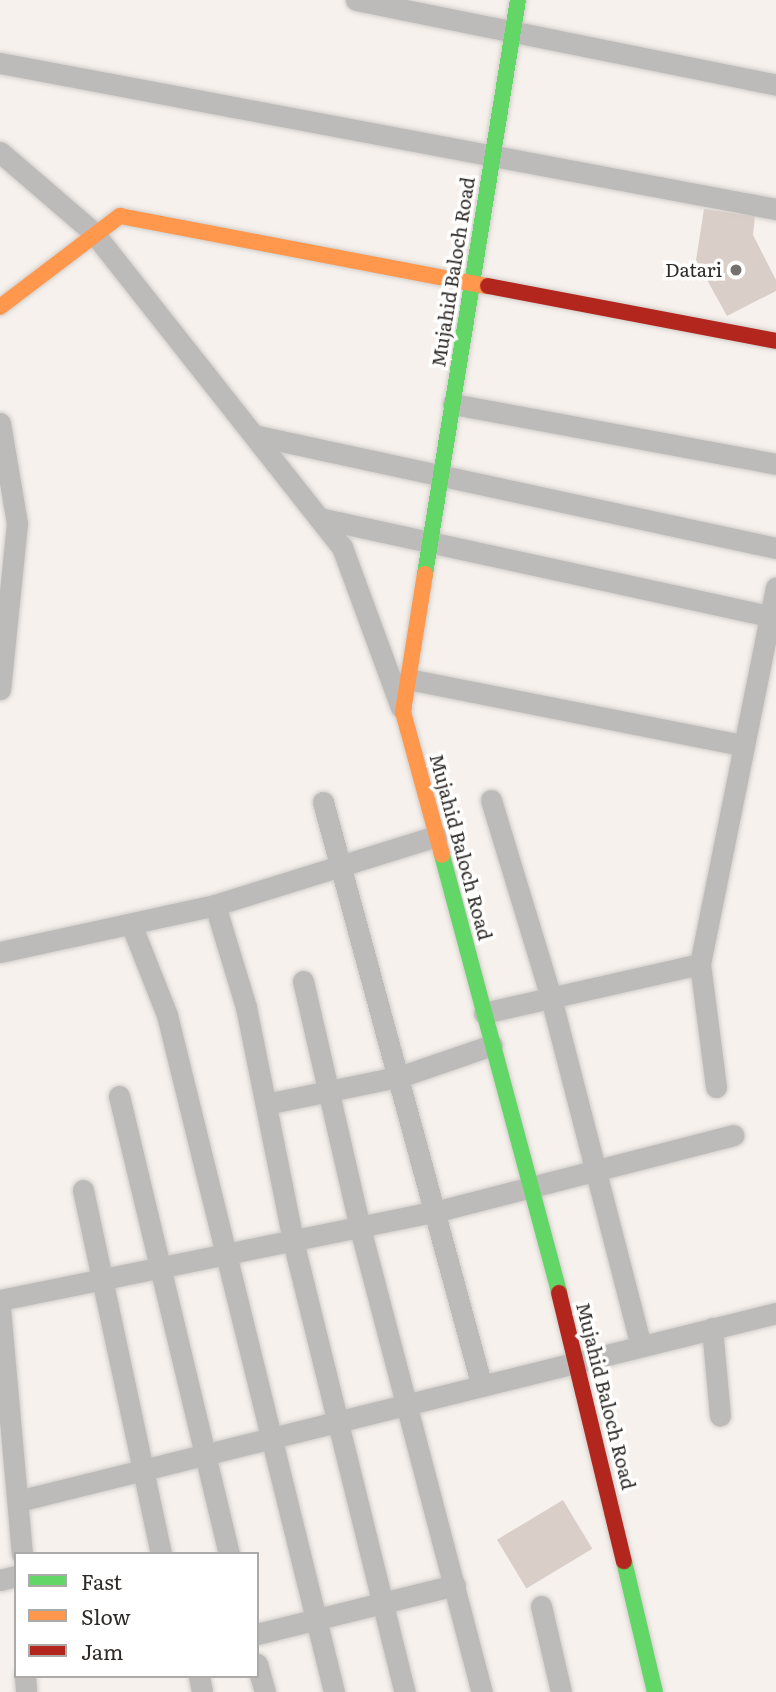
<!DOCTYPE html>
<html>
<head>
<meta charset="utf-8">
<style>
	body { margin:0 }
	#map { position:relative; width:776px; height:1692px; overflow:hidden; background:#f6f1ec; font-family:Literata,serif }
	div>[style] { position:absolute }
	.building>* { inset:0; background:#dacec8; transform-origin:0 0 }
	.roads { filter:drop-shadow(0 0 2px #d1cdca) drop-shadow(0 0 2px #d1cdca) }
	.street>* { height:21px; margin:-10.5px; padding:0 10.5px; transform-origin:10.5px; border-radius:10.5px; background:#bdbbb9 }
	.fast>* { height:16px; margin:-8px; padding:0 8px; transform-origin:8px; border-radius:8px; background:#63d668 }
	.slow>* { height:16px; margin:-8px; padding:0 8px; transform-origin:8px; border-radius:8px; background:#ff974d }
	.jam>* { height:16px; margin:-8px; padding:0 8px; transform-origin:8px; border-radius:8px; background:#b3261e }
	.dots>* { width:19px; height:19px; translate:-50% -50%; box-sizing:border-box; border:4px solid #fff; border-radius:50% }
	span { translate:-50% -50%; white-space:nowrap; text-align:center; line-height:1.15; -webkit-text-stroke:7px #fff; paint-order:stroke }
	.poi-label { font-size:19px; color:#2f2b28 }
	.right { translate:-100% -50%; text-align:right }
	.street-label { font-size:19px; color:#2f2b28 }
	.legend { position:absolute; left:14px; top:1552px; width:245px; height:126px; box-sizing:border-box; background:#fff; border:2px solid #acaaa9; margin:0; padding:9px 12px; list-style:none; font-size:21px; color:#2f2b28 }
	.legend li { display:flex; align-items:center; gap:14px; height:35px }
	.legend b { width:35px; border:2px solid #acaaa9 }
</style>
</head>
<body>
<div id="map">
	<div class="building">
		<div style="clip-path:polygon(704px 209px,755px 216px,753px 235px,776px 280px,776px 291px,727px 316px,696px 260px)"></div>
		<div style="left:563px;top:1500px;width:57px;height:77px;rotate:59deg"></div>
	</div>
	<div class="roads">
		<div class="street">
			<div style="left:356px;top:0;width:429px;rotate:11.4deg"></div>
			<div style="left:0;top:63px;width:790px;rotate:10.66deg"></div>
			<div style="left:0;top:152px;width:123px;rotate:40.7deg"></div>
			<div style="left:93px;top:232px;width:402px;rotate:51.7deg"></div>
			<div style="left:342px;top:547px;width:171px;rotate:69.8deg"></div>
			<div style="left:453px;top:404px;width:329px;rotate:10.5deg"></div>
			<div style="left:0;top:423px;width:101px;rotate:80.4deg"></div>
			<div style="left:17px;top:523px;width:167px;rotate:95.8deg"></div>
			<div style="left:258px;top:436px;width:530px;rotate:12.2deg"></div>
			<div style="left:319px;top:518px;width:462px;rotate:12.3deg"></div>
			<div style="left:408px;top:679px;width:339px;rotate:11.2deg"></div>
			<div style="left:491px;top:800px;width:207px;rotate:73.1deg"></div>
			<div style="left:551px;top:998px;width:358px;rotate:75.5deg"></div>
			<div style="left:323px;top:802px;width:602px;rotate:74.79deg"></div>
			<div style="left:215px;top:905px;width:107px;rotate:73.1deg"></div>
			<div style="left:246px;top:1007px;width:239px;rotate:78.6deg"></div>
			<div style="left:293px;top:1241px;width:465px;rotate:76.1deg"></div>
			<div style="left:131px;top:924px;width:98px;rotate:68.4deg"></div>
			<div style="left:167px;top:1015px;width:697px;rotate:76.14deg"></div>
			<div style="left:0;top:952px;width:220px;rotate:-12.3deg"></div>
			<div style="left:215px;top:905px;width:232px;rotate:-17.3deg"></div>
			<div style="left:303px;top:981px;width:253px;rotate:77deg"></div>
			<div style="left:360px;top:1228px;width:480px;rotate:75.3deg"></div>
			<div style="left:484px;top:1013px;width:221px;rotate:-12.8deg"></div>
			<div style="left:716px;top:1087px;width:124px;rotate:-97.4deg"></div>
			<div style="left:700px;top:964px;width:384px;rotate:-78.6deg"></div>
			<div style="left:119px;top:1096px;width:471px;rotate:76.5deg"></div>
			<div style="left:266px;top:1104px;width:139px;rotate:-11.6deg"></div>
			<div style="left:402px;top:1076px;width:95px;rotate:-19deg"></div>
			<div style="left:83px;top:1190px;width:372px;rotate:77.9deg"></div>
			<div style="left:0;top:1300px;width:447px;rotate:-11.5deg"></div>
			<div style="left:438px;top:1211px;width:305px;rotate:-14.4deg"></div>
			<div style="left:0;top:1308px;width:247px;rotate:84.9deg"></div>
			<div style="left:712px;top:1328px;width:88px;rotate:84.8deg"></div>
			<div style="left:22px;top:1500px;width:777px;rotate:-13.93deg"></div>
			<div style="left:0;top:1580px;width:16px;rotate:-14deg"></div>
			<div style="left:541px;top:1606px;width:88px;rotate:76.9deg"></div>
			<div style="left:257px;top:1634px;width:204px;rotate:-13.9deg"></div>
			<div style="left:257px;top:1664px;width:29px;rotate:74deg"></div>
			<div style="left:25px;top:1676px;width:16px;rotate:86deg"></div>
			<div style="left:199px;top:1676px;width:16px;rotate:79deg"></div>
		</div>
		<div class="fast">
			<div style="left:425px;top:574px;width:581px;rotate:-80.8deg"></div>
			<div style="left:442px;top:855px;width:453px;rotate:75deg"></div>
			<div style="left:624px;top:1561px;width:135px;rotate:76.7deg"></div>
		</div>
		<div class="slow">
			<div style="left:0;top:307px;width:151px;rotate:-37.2deg"></div>
			<div style="left:120px;top:216px;width:375px;rotate:10.8deg"></div>
			<div style="left:425px;top:574px;width:140px;rotate:99.1deg"></div>
			<div style="left:403px;top:712px;width:148px;rotate:74.7deg"></div>
		</div>
		<div class="jam">
			<div style="left:488px;top:286px;width:293px;rotate:10.8deg"></div>
			<div style="left:559px;top:1293px;width:276px;rotate:76.4deg"></div>
		</div>
	</div>
	<div class="dots">
		<div style="left:736px;top:270px;background:#75706d"></div>
	</div>
	<div class="poi-label">
		<span class="right" style="left:722px;top:270px">Datari</span>
	</div>
	<div class="street-label">
		<span style="left:453px;top:272px;rotate:-81deg">Mujahid Baloch Road</span>
		<span style="left:461px;top:847px;rotate:75deg">Mujahid Baloch Road</span>
		<span style="left:606px;top:1396px;rotate:76deg">Mujahid Baloch Road</span>
	</div>
	<ul class="legend">
	<li><b style="height:9px;background:#63d668"></b>Fast</li>
	<li><b style="height:9px;background:#ff974d"></b>Slow</li>
	<li><b style="height:9px;background:#b3261e"></b>Jam</li>
	</ul>
</div>
</body>
</html>
